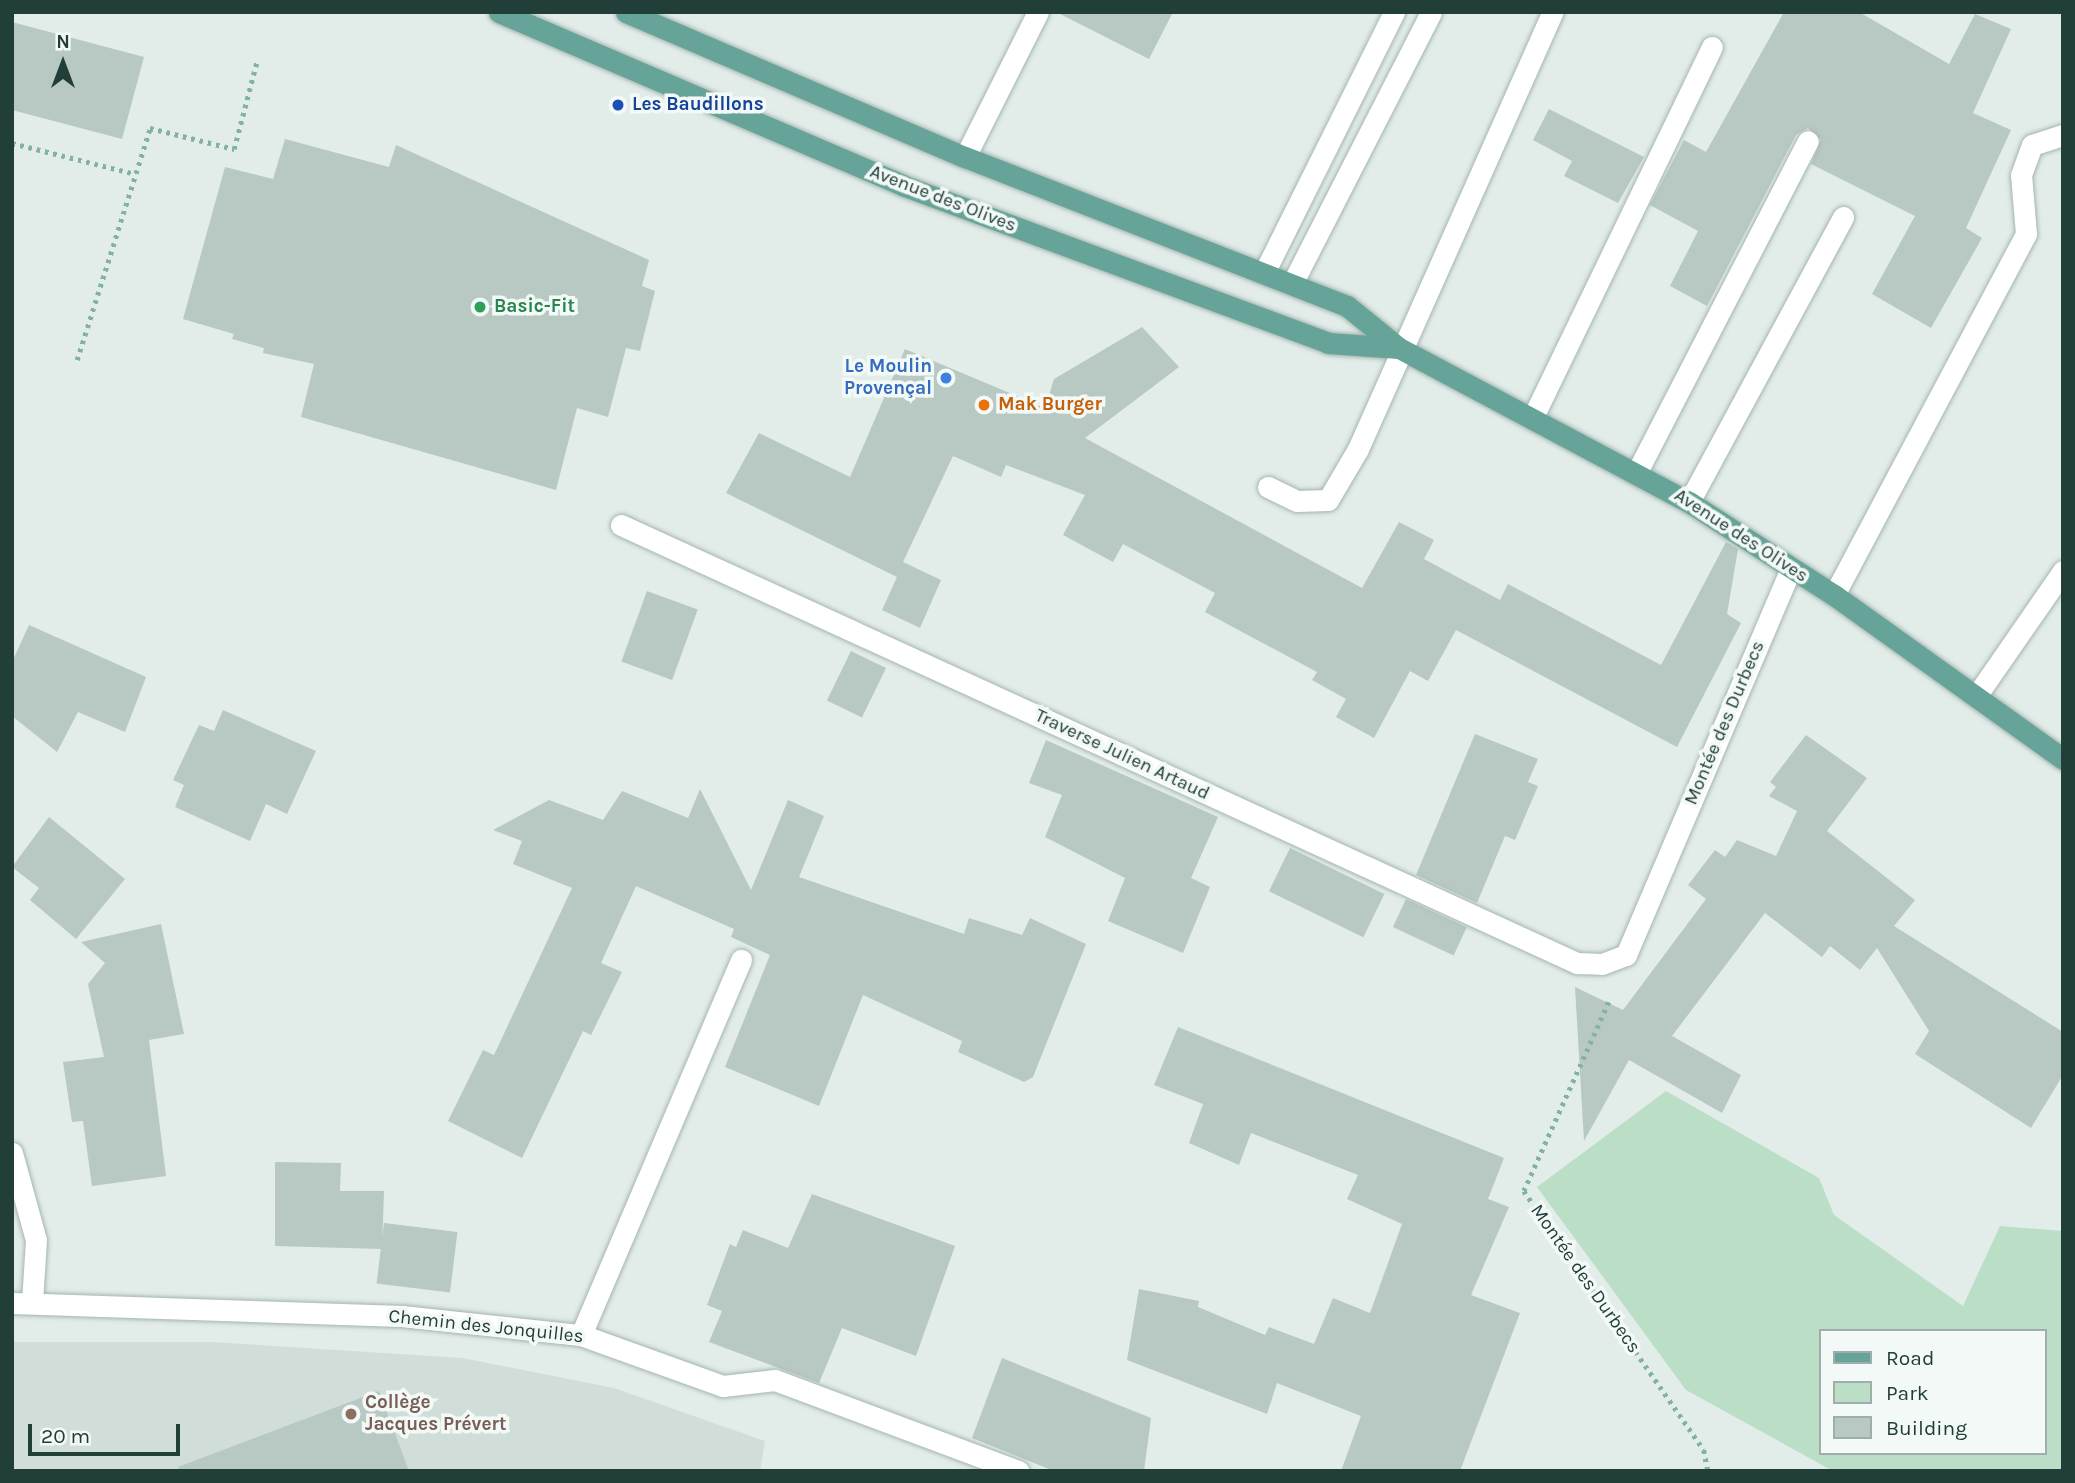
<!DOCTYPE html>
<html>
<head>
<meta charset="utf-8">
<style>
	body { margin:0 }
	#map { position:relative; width:2075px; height:1483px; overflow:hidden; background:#e2ede9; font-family:Karla,sans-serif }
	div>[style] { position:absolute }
	.built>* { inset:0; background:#d0ddd8 }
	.green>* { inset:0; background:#bbdec7 }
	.building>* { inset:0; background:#b8c8c2; transform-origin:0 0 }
	.path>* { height:4.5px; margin-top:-2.25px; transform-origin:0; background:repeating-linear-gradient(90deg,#82b1a6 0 3.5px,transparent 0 8.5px) }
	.roads { filter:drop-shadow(0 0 2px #a5b5b1) drop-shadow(0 0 2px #a5b5b1) }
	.lane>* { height:21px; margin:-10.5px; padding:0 10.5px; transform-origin:10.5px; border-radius:10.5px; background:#fff }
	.street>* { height:21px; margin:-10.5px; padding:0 10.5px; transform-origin:10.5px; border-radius:10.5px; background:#fff }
	.primary>* { height:21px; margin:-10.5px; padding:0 10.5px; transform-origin:10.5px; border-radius:10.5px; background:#66a398 }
	.dots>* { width:19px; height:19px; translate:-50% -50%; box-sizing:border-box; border:4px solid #f3f9f7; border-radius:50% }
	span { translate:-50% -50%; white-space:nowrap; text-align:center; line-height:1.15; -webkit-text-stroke:7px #f3f9f7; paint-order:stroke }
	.transit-label { font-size:19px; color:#164399; font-weight:700 }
	.left { translate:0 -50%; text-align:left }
	.street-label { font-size:19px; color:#223e39 }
	.leisure-label { font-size:19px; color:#27864d; font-weight:700 }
	.shop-label { font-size:19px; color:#366cbe; font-weight:700 }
	.right { translate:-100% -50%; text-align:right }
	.food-label { font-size:19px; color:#c56008; font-weight:700 }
	.education-label { font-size:19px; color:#785e54; font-weight:700 }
	.frame { position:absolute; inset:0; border:14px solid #223e39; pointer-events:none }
	.legend { position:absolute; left:1819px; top:1329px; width:228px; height:126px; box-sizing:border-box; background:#f3f9f7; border:2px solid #9faeab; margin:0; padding:9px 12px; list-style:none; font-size:21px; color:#223e39 }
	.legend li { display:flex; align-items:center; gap:14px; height:35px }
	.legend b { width:35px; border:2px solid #9faeab }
	.north { position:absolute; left:28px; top:28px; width:70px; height:70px; -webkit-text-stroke:5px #f3f9f7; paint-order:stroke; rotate:0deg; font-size:19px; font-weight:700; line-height:28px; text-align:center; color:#223e39 }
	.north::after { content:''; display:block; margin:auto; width:24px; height:32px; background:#223e39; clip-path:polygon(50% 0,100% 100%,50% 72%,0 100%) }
	.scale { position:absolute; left:28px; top:1424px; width:152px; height:32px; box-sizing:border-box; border:4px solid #223e39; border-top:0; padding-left:9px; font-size:21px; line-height:24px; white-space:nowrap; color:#223e39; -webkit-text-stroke:5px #f3f9f7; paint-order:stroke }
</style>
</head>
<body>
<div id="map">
	<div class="built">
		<div style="clip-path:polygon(12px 1342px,213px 1342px,462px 1358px,614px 1388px,765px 1441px,760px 1471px,12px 1471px)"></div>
	</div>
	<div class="green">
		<div style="clip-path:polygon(evenodd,1666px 1091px,1819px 1178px,1834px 1215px,1963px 1306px,2000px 1226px,2063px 1231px,2063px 1471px,1833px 1471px,1686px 1390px,1537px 1187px,1666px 1091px,1821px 1331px,2045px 1331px,2045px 1453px,1821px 1453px,1821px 1331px)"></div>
	</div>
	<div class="building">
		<div style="clip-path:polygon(1056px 12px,1173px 12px,1149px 59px)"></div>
		<div style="clip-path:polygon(1784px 12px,1859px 12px,1949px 64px,1975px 14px,2011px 29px,1973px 113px,2011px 130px,1966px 228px,1982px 238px,1931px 328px,1872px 294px,1915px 216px,1811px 164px,1821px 140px,1808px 128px,1796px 135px,1707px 306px,1670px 286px,1698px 231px,1650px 205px,1684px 140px,1706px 152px)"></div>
		<div style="clip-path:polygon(12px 22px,144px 57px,122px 139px,12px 110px)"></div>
		<div style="clip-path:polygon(1549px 109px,1644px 157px,1618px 203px,1564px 176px,1572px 161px,1533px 140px)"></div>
		<div style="clip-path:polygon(285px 139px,389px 167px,396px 145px,649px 260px,642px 286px,655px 291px,640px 351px,626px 348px,608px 417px,577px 408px,556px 490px,301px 417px,314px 364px,263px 353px,264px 348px,232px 339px,234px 334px,183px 319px,225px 167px,273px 179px)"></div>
		<div style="clip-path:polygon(1142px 327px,1179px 367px,1085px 438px,1362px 588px,1399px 522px,1434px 540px,1424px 559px,1500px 600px,1508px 584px,1661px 665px,1726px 542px,1738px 549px,1727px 614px,1741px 623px,1677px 747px,1456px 630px,1428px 681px,1410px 671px,1374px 738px,1336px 717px,1346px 699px,1312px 680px,1317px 672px,1205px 612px,1215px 593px,1123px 544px,1113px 562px,1063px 535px,1085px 495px,1006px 465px,1001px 477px,953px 456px,903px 562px,941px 580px,920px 628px,882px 610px,897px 577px,726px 493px,759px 433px,850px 477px,905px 349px,1045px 408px,1054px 379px)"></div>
		<div style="left:647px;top:591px;width:54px;height:75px;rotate:20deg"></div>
		<div style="clip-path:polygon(29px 625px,146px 677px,125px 732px,78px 712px,57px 752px,12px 716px,12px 662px)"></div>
		<div style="left:851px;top:651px;width:39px;height:55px;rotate:26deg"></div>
		<div style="clip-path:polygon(223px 710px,316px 751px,287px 814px,266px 804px,250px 841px,175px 807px,184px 785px,173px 780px,199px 725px,214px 731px)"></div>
		<div style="clip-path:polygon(1475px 734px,1538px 759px,1528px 782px,1538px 786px,1515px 840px,1505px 836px,1477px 903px,1416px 875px)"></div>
		<div style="clip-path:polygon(1806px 735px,1867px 778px,1827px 831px,1915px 900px,1894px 926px,2063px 1032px,2063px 1075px,2031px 1128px,1915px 1054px,1929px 1031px,1877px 948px,1860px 970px,1830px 946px,1822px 957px,1765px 913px,1672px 1036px,1741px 1075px,1722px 1113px,1629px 1060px,1584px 1141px,1575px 987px,1623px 1010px,1706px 899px,1688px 885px,1715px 850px,1725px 857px,1737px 840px,1776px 856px,1797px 811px,1769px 796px,1776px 787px,1770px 782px)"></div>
		<div style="clip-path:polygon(1046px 740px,1218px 817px,1191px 878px,1210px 887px,1183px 953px,1108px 921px,1125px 878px,1045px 837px,1062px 795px,1029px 783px)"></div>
		<div style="clip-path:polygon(700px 789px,751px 890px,788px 800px,824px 816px,799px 877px,964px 934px,969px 918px,1022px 935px,1030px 918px,1086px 944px,1033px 1077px,1024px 1082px,958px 1052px,962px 1041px,863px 995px,819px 1106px,725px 1067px,770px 955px,731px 937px,734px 929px,636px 886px,601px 963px,622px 972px,591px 1035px,583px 1031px,522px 1158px,448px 1121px,483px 1050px,494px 1055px,572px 888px,513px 864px,522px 841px,493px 830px,549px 800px,603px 820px,622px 791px,688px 818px)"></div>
		<div style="clip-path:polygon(49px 817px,125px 879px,76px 939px,30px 900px,39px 888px,12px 867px)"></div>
		<div style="left:1290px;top:848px;width:105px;height:48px;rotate:26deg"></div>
		<div style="left:1406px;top:899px;width:67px;height:31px;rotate:25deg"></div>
		<div style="clip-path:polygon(161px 924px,184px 1034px,149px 1040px,166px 1176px,92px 1186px,83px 1121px,72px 1122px,63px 1062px,104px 1057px,88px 984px,105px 963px,81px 942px)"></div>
		<div style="clip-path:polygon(1178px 1027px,1504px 1158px,1488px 1199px,1509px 1207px,1471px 1295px,1520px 1313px,1460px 1471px,1341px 1471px,1361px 1416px,1277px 1383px,1267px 1414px,1127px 1360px,1139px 1289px,1199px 1301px,1198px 1307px,1265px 1335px,1269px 1327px,1314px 1344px,1333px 1298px,1370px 1313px,1402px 1224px,1347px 1199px,1358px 1175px,1251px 1133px,1239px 1165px,1189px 1143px,1203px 1104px,1154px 1085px)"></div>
		<div style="clip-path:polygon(275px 1162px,341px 1163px,340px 1191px,384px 1191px,382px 1249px,275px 1246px)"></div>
		<div style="clip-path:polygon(812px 1194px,955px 1246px,916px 1356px,842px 1328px,819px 1383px,709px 1342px,722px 1311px,707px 1305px,730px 1244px,736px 1247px,743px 1230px,788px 1248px)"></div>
		<div style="left:384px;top:1223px;width:74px;height:61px;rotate:7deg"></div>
		<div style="clip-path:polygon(1002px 1358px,1151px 1418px,1144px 1471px,1054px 1471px,972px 1438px)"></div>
		<div style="clip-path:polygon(379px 1391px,409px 1471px,179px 1471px,178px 1467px)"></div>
	</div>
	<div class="path">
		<div style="left:12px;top:143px;width:127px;rotate:14.1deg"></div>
		<div style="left:77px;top:360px;width:243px;rotate:-72.5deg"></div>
		<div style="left:150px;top:128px;width:87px;rotate:14deg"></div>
		<div style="left:234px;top:149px;width:91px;rotate:-75.4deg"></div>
		<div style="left:1609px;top:1002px;width:207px;rotate:114.2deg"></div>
		<div style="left:1524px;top:1191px;width:315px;rotate:55.2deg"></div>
		<div style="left:1704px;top:1450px;width:21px;rotate:79deg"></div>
	</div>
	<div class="roads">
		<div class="lane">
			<div style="left:1264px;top:273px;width:292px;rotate:-63.5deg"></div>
			<div style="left:1292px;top:284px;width:305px;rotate:-62.9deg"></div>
			<div style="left:1533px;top:417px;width:411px;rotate:-64.2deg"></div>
			<div style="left:1638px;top:470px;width:370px;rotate:-62.7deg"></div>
			<div style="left:1268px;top:487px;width:32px;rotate:26deg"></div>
			<div style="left:1297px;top:501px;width:31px;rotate:-2deg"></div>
			<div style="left:1328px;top:500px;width:59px;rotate:-59.5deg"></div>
			<div style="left:1358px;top:449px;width:479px;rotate:-66deg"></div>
			<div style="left:1689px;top:502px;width:324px;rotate:-61.6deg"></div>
			<div style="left:1834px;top:595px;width:409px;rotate:-62deg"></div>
			<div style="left:2026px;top:234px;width:59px;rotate:-94.8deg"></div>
			<div style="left:2021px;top:175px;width:32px;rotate:-70deg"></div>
			<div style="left:2032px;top:145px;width:33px;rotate:-18deg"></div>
			<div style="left:1977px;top:695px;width:151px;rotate:-55.3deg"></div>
			<div style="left:12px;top:1153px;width:90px;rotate:74.6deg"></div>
			<div style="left:36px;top:1240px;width:62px;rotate:93.7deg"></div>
			<div style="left:581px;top:1335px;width:408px;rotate:-66.9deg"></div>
		</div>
		<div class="street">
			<div style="left:965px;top:157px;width:162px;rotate:-63.3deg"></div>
			<div style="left:621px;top:525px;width:1052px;rotate:24.62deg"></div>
			<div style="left:1577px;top:963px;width:25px;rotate:2deg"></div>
			<div style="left:1602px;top:964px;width:26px;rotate:-21deg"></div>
			<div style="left:1626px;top:955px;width:421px;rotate:-66.9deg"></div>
			<div style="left:12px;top:1303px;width:390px;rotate:1.9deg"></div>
			<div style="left:402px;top:1316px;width:180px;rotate:6.1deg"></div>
			<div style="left:581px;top:1335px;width:151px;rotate:19.8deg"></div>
			<div style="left:723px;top:1386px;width:52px;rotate:-6.6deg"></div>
			<div style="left:775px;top:1380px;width:260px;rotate:20.5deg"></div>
		</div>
		<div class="primary">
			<div style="left:499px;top:12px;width:439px;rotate:23.2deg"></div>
			<div style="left:902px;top:185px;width:454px;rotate:20.3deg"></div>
			<div style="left:1328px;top:343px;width:71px;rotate:4deg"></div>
			<div style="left:626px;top:12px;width:369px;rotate:23.2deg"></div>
			<div style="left:965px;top:157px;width:410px;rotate:21.3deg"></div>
			<div style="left:1347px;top:306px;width:67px;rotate:38.9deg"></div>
			<div style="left:1399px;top:348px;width:328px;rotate:28deg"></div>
			<div style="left:1689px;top:502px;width:172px;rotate:32.7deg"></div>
			<div style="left:1834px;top:595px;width:282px;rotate:35.6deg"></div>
		</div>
	</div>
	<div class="dots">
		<div style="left:618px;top:105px;background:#1a4fb4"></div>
		<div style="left:480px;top:307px;background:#2e9e5b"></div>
		<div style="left:946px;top:378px;background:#3f7fe0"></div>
		<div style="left:984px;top:405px;background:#e8710a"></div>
		<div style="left:351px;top:1414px;background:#8d6e63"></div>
	</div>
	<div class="transit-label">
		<span class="left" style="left:632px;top:105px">Les Baudillons</span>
	</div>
	<div class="street-label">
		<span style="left:943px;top:199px;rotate:21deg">Avenue des Olives</span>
		<span style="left:1741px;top:536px;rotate:33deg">Avenue des Olives</span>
		<span style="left:1725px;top:723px;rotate:-67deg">Montée des Durbecs</span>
		<span style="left:1122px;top:755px;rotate:25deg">Traverse Julien Artaud</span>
		<span style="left:1585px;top:1279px;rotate:55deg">Montée des Durbecs</span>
		<span style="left:486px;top:1327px;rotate:6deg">Chemin des Jonquilles</span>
	</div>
	<div class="leisure-label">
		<span class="left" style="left:494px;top:307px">Basic-Fit</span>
	</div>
	<div class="shop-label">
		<span class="right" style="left:932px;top:378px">Le Moulin<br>Provençal</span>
	</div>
	<div class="food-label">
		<span class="left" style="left:998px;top:405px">Mak Burger</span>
	</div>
	<div class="education-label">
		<span class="left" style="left:365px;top:1414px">Collège<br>Jacques Prévert</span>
	</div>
	<div class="frame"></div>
	<ul class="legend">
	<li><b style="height:9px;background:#66a398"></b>Road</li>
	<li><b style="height:19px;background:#bbdec7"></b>Park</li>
	<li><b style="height:19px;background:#b8c8c2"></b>Building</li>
	</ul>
	<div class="north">N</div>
	<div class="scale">20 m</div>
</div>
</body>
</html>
